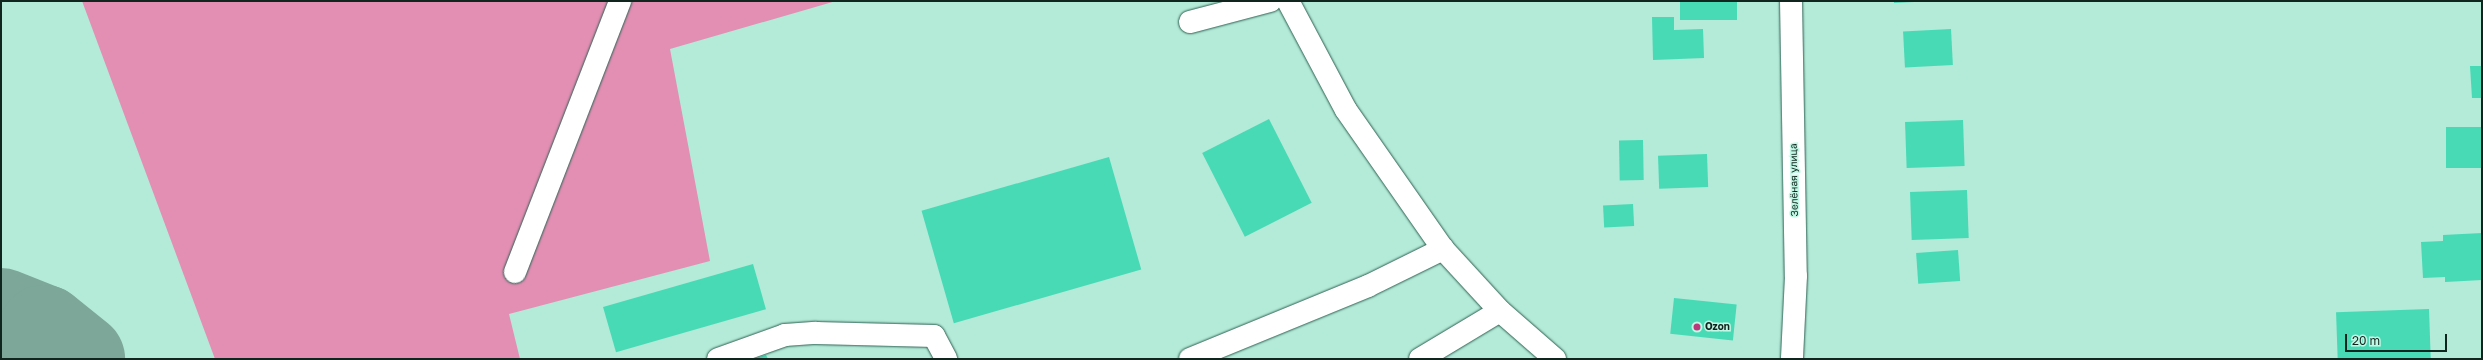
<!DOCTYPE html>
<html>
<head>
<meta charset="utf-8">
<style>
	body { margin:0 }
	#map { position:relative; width:2483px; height:360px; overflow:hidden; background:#b4ead8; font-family:"Golos Text",sans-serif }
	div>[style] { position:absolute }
	.green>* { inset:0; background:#e38fb4 }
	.taxiway>* { height:92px; margin:-46px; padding:0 46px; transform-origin:46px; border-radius:46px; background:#7ca799 }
	.building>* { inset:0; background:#47dab5; transform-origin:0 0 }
	.roads { filter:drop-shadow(0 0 1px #2e6152) drop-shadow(0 0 1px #2e6152) }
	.minor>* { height:22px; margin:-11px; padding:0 11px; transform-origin:11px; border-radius:11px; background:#fff }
	.major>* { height:22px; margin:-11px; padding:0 11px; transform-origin:11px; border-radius:11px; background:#fff }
	.dots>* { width:11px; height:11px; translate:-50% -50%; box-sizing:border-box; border:2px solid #c1f7e5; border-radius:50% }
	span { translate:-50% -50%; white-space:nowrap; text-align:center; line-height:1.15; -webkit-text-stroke:3px #c1f7e5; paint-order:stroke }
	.street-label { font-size:10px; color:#0f251e }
	.poi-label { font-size:10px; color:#0f251e; font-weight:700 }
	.left { translate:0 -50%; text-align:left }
	.frame { position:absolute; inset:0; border:2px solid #0f251e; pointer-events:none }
	.scale { position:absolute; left:2345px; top:334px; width:102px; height:18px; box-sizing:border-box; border:2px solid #0f251e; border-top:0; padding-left:5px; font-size:12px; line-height:14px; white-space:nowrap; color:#0f251e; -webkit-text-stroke:3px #c1f7e5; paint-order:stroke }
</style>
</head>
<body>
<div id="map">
	<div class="green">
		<div style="clip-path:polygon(82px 1px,836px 1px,670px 49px,710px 261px,509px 314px,520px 359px,215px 359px)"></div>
	</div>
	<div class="taxiway">
		<div style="left:1px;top:314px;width:46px;rotate:21.6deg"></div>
		<div style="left:44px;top:331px;width:45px;rotate:38.7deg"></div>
	</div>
	<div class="building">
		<div style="left:1680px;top:1px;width:57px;height:19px"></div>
		<div style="clip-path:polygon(1894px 1px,1914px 1px,1914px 2px,1894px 3px)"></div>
		<div style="clip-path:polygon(1652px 17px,1674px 17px,1674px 30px,1703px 29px,1704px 58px,1653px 60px)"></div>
		<div style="left:1951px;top:29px;width:36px;height:48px;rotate:87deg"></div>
		<div style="clip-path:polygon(2470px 66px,2482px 66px,2482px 98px,2472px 98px)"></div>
		<div style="left:1269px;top:119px;width:94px;height:75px;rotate:63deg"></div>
		<div style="left:1963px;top:120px;width:46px;height:58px;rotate:88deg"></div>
		<div style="left:2482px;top:127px;width:41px;height:36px;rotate:90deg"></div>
		<div style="left:1643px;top:140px;width:40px;height:24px;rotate:89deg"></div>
		<div style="left:1707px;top:154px;width:33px;height:49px;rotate:88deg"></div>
		<div style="left:1109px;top:157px;width:117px;height:195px;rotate:74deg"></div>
		<div style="left:1967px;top:190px;width:48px;height:57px;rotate:88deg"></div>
		<div style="left:1633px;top:204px;width:22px;height:30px;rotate:87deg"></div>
		<div style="clip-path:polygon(2482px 233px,2482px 280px,2445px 282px,2445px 277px,2423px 278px,2421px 242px,2443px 241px,2443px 235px)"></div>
		<div style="left:1958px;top:250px;width:31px;height:42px;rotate:86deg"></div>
		<div style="left:753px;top:264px;width:47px;height:156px;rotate:74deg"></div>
		<div style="left:1674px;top:298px;width:63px;height:36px;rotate:6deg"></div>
		<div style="left:2429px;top:309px;width:50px;height:93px;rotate:88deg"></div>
		<div style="clip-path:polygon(766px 355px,768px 359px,753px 359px)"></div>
	</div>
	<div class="roads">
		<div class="minor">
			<div style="left:1791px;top:1px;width:275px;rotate:89deg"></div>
			<div style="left:1796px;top:276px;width:83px;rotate:92.8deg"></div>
			<div style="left:1190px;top:22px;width:83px;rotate:-14.7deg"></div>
			<div style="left:515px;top:272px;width:291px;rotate:-68.8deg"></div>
			<div style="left:718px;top:359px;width:71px;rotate:-19.7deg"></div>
			<div style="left:785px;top:335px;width:31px;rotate:-4deg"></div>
			<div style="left:816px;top:333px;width:118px;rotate:1.5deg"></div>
			<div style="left:934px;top:336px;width:26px;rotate:62deg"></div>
			<div style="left:1190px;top:359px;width:192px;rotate:-22.3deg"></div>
			<div style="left:1368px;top:286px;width:84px;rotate:-26.3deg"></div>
			<div style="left:1420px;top:359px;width:93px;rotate:-31deg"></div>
		</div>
		<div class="major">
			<div style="left:1288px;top:1px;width:123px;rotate:62deg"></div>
			<div style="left:1346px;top:110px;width:169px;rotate:55.1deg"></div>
			<div style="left:1443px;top:249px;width:84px;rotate:47.4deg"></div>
			<div style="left:1500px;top:311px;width:73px;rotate:41.1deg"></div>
		</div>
	</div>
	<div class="dots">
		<div style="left:1697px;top:327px;background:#bc387d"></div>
	</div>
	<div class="street-label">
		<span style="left:1794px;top:180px;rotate:-91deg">Зелёная улица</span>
	</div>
	<div class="poi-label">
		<span class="left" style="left:1705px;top:327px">Ozon</span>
	</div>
	<div class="frame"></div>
	<div class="scale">20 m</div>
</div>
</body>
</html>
